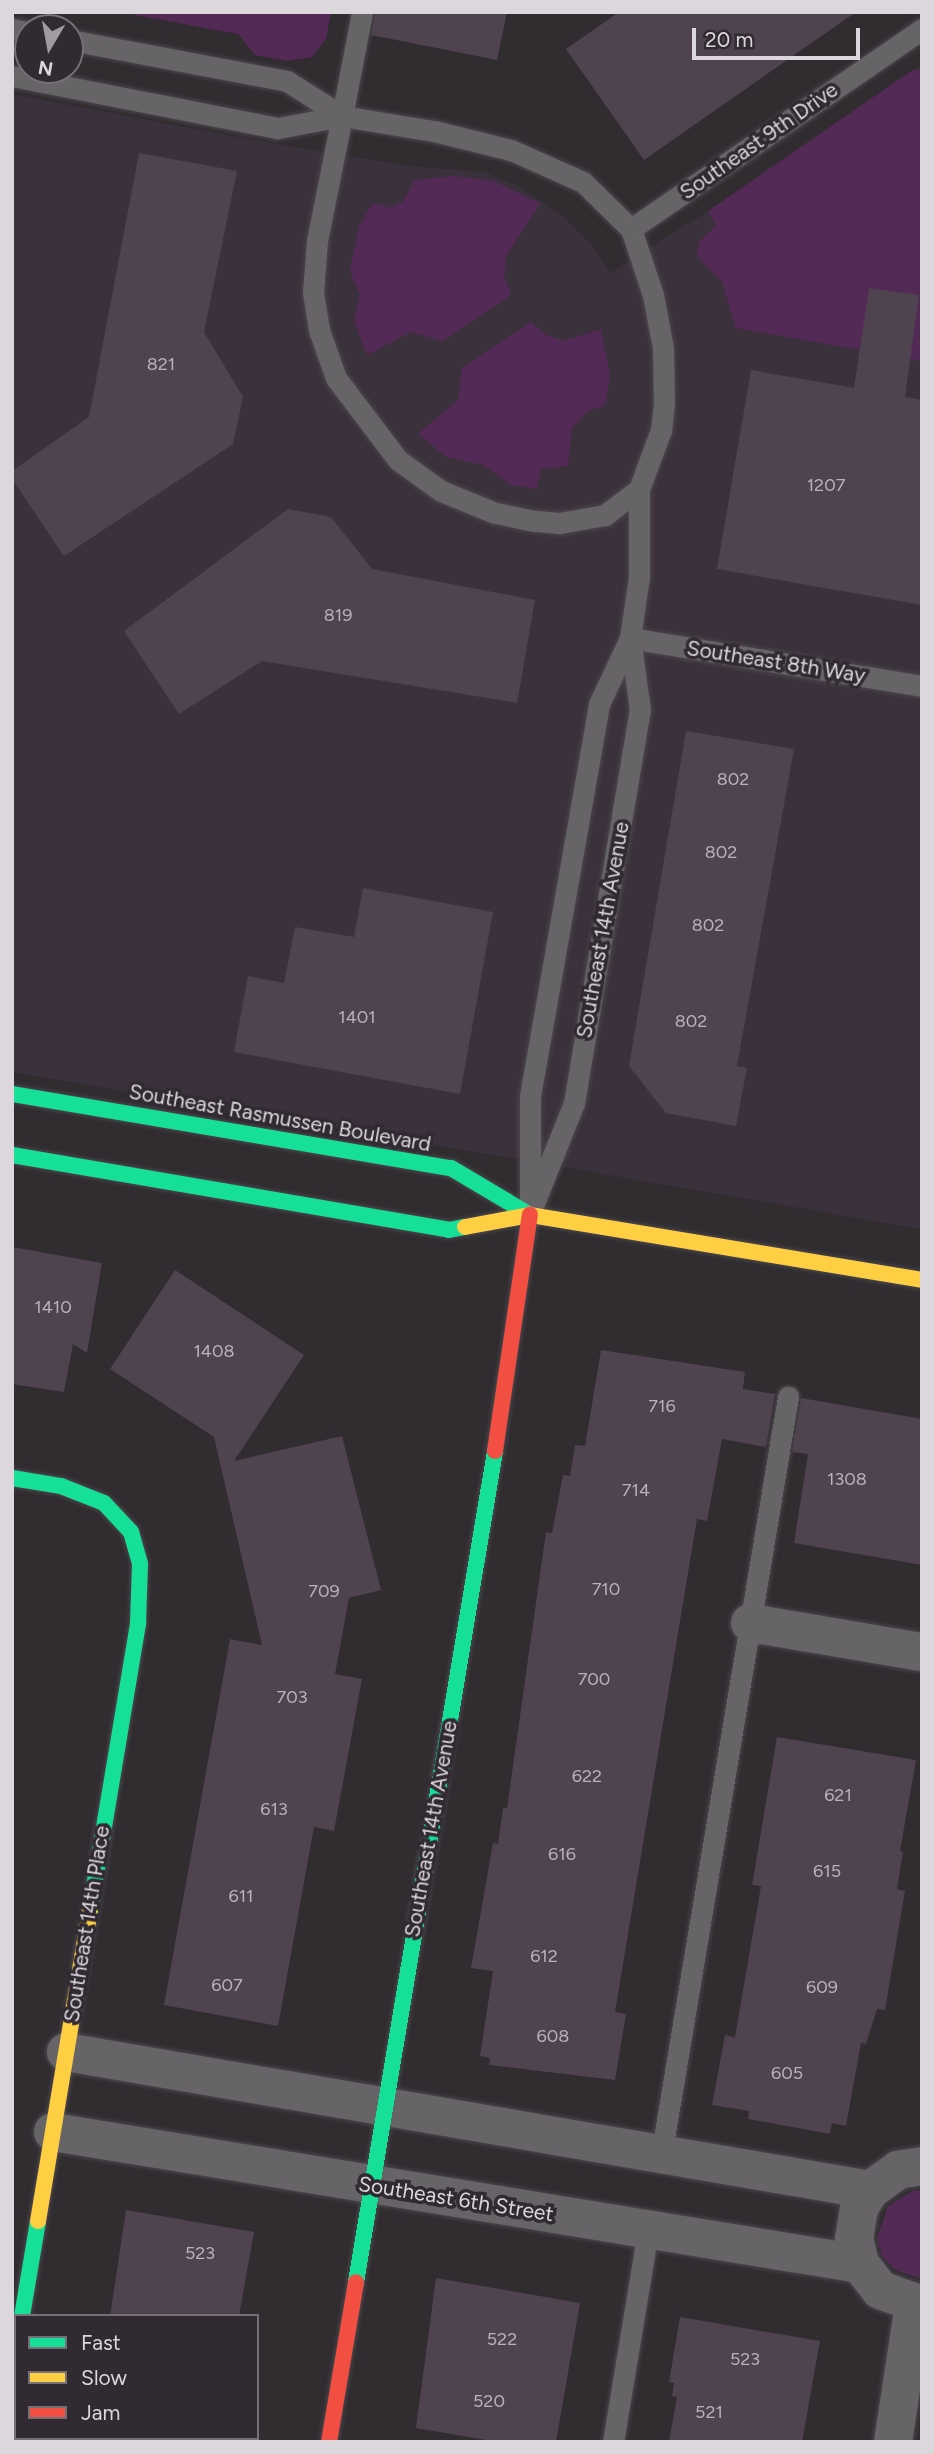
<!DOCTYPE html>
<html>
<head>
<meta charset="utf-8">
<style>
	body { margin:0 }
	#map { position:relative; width:934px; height:2454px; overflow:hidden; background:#302c30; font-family:Figtree,sans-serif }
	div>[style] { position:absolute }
	.built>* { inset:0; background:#3b313c }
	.green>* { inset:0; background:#532a55 }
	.building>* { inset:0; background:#4f4350 }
	.roads { filter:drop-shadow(0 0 2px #4b474c) drop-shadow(0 0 2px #4b474c) }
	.lane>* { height:21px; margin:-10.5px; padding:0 10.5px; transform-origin:10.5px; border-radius:10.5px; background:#676467 }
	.street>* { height:38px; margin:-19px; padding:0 19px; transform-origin:19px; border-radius:19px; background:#676467 }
	.fast>* { height:16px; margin:-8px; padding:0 8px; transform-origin:8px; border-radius:8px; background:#16e098 }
	.slow>* { height:16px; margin:-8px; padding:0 8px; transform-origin:8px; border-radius:8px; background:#ffcf43 }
	.jam>* { height:16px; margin:-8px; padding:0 8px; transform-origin:8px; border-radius:8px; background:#f24e42 }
	span { translate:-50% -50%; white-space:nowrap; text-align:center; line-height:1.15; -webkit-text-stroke:7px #312a32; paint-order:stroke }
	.number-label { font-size:18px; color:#b9b2b9 }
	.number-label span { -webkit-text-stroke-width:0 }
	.street-label { font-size:21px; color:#dcd7dc }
	.frame { position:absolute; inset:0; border:14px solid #dcd7dc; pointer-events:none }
	.legend { position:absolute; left:14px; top:2314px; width:245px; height:126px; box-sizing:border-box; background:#312a32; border:2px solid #756f76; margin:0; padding:9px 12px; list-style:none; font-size:21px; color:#dcd7dc }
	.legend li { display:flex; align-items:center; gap:14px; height:35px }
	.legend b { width:35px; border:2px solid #756f76 }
	.north { position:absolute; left:14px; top:14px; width:70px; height:70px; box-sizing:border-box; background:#312a32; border:2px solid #756f76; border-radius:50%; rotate:190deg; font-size:19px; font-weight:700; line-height:28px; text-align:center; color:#dcd7dc }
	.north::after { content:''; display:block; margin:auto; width:24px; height:32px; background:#a09ba0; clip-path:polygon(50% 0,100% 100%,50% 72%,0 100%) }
	.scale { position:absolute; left:692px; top:28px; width:168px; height:32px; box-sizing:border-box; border:4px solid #dcd7dc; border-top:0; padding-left:9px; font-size:21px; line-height:24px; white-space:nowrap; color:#dcd7dc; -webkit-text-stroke:5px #312a32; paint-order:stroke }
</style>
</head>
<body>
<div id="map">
	<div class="built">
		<div style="clip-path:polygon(922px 64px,922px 1229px,12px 1072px,12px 94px,275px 144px,411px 166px,484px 172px,518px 186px,561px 214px,594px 248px,610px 273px,708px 211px)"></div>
	</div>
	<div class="green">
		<div style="clip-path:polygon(119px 12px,331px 12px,326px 39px,312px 57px,287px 61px,255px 55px,238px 34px)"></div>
		<div style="clip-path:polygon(922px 69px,922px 361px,736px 328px,722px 282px,697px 256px,699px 242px,716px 226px,708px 211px,911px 71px)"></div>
		<div style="clip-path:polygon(454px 176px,493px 181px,540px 203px,506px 257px,504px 276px,511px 295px,442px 341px,411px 332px,367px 355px,354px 321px,360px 295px,350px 271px,359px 226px,373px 203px,391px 208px,403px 201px,415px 180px)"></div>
		<div style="clip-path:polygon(531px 322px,546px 335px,564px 341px,601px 329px,610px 376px,605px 405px,588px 411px,572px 428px,568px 466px,541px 469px,537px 489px,511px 485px,483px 465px,447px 457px,418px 434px,458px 400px,462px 368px)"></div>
		<div style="clip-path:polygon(914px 2190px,922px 2191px,922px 2279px,895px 2270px,882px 2256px,877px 2238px,888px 2206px)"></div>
	</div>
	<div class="building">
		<div style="clip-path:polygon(375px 12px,507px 12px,497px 60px,371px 35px)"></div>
		<div style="clip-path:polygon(619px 12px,856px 12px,644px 160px,566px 49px)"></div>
		<div style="clip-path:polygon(139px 153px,237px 171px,204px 332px,243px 397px,233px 444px,64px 556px,12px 479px,12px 471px,89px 417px)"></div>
		<div style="clip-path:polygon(869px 288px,919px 295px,905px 397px,922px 400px,922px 605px,717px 569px,751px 370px,854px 388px)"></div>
		<div style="clip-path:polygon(288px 509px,331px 517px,372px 569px,535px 600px,517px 703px,262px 661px,179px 714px,124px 631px)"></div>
		<div style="clip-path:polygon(686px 731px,794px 749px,737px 1066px,747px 1068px,736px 1126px,666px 1113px,629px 1066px)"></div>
		<div style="clip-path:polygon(363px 888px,493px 912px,460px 1094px,234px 1052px,248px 976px,284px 983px,295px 927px,354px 937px)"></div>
		<div style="clip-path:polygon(12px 1247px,102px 1263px,87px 1353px,73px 1344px,64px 1392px,12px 1384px)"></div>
		<div style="clip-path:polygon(175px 1270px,304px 1355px,234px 1461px,342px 1436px,381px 1590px,349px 1598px,335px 1674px,362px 1679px,334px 1831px,314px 1827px,278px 2026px,164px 2005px,230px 1639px,262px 1645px,214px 1437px,110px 1369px)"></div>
		<div style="clip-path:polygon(601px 1350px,745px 1372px,743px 1389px,775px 1394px,766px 1447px,722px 1439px,707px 1521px,697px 1519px,615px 2012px,626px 2014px,615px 2080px,489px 2065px,490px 2058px,480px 2056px,493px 1971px,471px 1968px,493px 1843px,498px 1844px,503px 1808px,507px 1808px,546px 1532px,552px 1533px,563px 1475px,570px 1476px,575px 1445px,585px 1446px)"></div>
		<div style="clip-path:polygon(801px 1398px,922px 1419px,922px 1565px,794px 1543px,808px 1454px,792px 1452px)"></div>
		<div style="clip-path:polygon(777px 1737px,916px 1760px,900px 1851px,903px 1852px,897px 1889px,905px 1891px,885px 2010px,877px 2009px,866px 2044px,861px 2043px,846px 2126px,832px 2123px,830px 2134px,748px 2119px,749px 2111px,712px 2105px,725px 2035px,735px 2037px,761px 1886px,752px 1885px)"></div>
		<div style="clip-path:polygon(126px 2210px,254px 2232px,239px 2316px,110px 2316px)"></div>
		<div style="clip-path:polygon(436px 2278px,580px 2303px,556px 2442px,498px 2442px,416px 2428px)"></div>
		<div style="clip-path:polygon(680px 2317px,820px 2341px,802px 2442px,669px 2442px,677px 2397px,672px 2396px,674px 2383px,669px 2382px)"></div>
	</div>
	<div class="roads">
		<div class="lane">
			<div style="left:12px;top:29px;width:16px;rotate:11deg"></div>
			<div style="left:70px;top:40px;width:221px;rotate:10.7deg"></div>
			<div style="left:287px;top:81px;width:65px;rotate:32.5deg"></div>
			<div style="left:12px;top:76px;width:271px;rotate:11.1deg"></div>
			<div style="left:278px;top:128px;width:65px;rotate:-10.6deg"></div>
			<div style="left:342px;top:116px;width:93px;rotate:9.3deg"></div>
			<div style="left:434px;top:131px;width:79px;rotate:13.9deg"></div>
			<div style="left:511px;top:150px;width:79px;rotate:24deg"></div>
			<div style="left:583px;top:182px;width:67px;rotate:44.4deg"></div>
			<div style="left:631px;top:229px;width:70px;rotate:71.6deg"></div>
			<div style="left:653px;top:295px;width:54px;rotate:79.3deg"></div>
			<div style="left:663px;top:348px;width:55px;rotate:89deg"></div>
			<div style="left:664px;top:403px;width:27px;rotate:96deg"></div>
			<div style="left:661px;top:430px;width:63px;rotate:110.4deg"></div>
			<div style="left:639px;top:489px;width:43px;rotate:142.6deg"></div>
			<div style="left:605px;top:515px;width:47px;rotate:170.1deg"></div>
			<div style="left:559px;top:523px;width:25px;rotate:-175deg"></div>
			<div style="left:534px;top:521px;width:40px;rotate:-168deg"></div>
			<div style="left:495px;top:513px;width:58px;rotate:-157.8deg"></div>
			<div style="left:441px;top:491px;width:53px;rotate:-144.2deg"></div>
			<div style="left:398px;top:460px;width:103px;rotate:-127.1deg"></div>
			<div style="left:336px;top:378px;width:51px;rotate:-109.5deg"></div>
			<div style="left:319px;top:330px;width:37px;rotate:-99deg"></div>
			<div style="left:313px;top:293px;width:52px;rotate:-85.6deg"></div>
			<div style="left:317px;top:241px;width:127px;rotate:-78.7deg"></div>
			<div style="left:342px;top:116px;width:106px;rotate:-79.1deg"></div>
			<div style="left:631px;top:229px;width:353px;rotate:-34.5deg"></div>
			<div style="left:630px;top:638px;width:296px;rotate:9.3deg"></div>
			<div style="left:534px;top:1203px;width:108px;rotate:-68.2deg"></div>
			<div style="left:574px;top:1103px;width:399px;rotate:-80.5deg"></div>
			<div style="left:640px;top:710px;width:73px;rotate:-97.9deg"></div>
			<div style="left:530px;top:1215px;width:119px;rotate:-90deg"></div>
			<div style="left:530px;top:1096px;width:398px;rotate:-80deg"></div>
			<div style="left:599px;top:704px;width:73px;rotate:-64.8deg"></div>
			<div style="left:630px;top:638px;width:62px;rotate:-81.6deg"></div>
			<div style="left:639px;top:577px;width:88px;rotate:-90deg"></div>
			<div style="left:661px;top:2156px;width:770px;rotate:-80.5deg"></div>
			<div style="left:613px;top:2442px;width:214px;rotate:-80.6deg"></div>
		</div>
		<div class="street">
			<div style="left:750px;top:1623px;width:174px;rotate:9.6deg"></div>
			<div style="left:66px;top:2052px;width:816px;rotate:9.74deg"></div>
			<div style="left:53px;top:2132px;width:818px;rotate:9.29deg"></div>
			<div style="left:922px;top:2166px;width:24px;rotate:171deg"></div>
			<div style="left:898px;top:2170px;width:34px;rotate:144deg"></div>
			<div style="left:870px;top:2190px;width:21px;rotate:121deg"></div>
			<div style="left:859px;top:2208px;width:30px;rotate:99deg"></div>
			<div style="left:854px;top:2238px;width:27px;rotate:77deg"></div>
			<div style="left:860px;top:2264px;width:33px;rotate:52deg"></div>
			<div style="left:880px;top:2290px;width:45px;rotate:19.7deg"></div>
			<div style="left:12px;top:2377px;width:22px;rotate:-80deg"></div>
			<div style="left:893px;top:2442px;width:140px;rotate:-81.3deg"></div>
		</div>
		<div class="fast">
			<div style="left:12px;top:1094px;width:445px;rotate:9.6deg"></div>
			<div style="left:451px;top:1168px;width:92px;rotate:30.7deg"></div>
			<div style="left:12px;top:1155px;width:443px;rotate:9.7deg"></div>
			<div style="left:449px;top:1230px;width:16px;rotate:-11deg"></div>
			<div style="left:12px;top:1478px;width:50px;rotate:9.3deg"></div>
			<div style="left:61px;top:1486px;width:46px;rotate:21.6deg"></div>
			<div style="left:104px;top:1503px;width:40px;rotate:47deg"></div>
			<div style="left:131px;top:1532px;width:33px;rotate:74deg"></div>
			<div style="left:140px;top:1564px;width:60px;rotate:91.9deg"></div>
			<div style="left:138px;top:1624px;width:291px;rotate:99.5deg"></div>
			<div style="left:356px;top:2282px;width:843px;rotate:-80.5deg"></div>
			<div style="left:22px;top:2316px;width:96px;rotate:-80.4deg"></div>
		</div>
		<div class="slow">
			<div style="left:465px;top:1227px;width:66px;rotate:-10.5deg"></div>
			<div style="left:530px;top:1215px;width:397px;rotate:9.4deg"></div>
			<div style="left:38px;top:2221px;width:314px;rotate:-80.5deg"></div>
		</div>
		<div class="jam">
			<div style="left:495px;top:1451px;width:239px;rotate:-81.6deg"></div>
			<div style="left:329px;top:2442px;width:162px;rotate:-80.4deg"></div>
		</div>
	</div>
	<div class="number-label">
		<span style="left:161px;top:364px">821</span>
		<span style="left:826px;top:485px">1207</span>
		<span style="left:338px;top:615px">819</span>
		<span style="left:733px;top:779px">802</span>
		<span style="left:721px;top:852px">802</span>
		<span style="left:708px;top:925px">802</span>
		<span style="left:357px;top:1017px">1401</span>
		<span style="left:691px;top:1021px">802</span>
		<span style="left:53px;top:1307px">1410</span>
		<span style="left:214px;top:1351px">1408</span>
		<span style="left:662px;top:1406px">716</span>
		<span style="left:847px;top:1479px">1308</span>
		<span style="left:636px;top:1490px">714</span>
		<span style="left:606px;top:1589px">710</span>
		<span style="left:324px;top:1591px">709</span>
		<span style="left:594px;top:1679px">700</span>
		<span style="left:292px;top:1697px">703</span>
		<span style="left:587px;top:1776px">622</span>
		<span style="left:838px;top:1795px">621</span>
		<span style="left:274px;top:1809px">613</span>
		<span style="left:562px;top:1854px">616</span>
		<span style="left:827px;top:1871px">615</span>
		<span style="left:241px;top:1896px">611</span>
		<span style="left:544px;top:1956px">612</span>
		<span style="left:227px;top:1985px">607</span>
		<span style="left:822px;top:1987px">609</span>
		<span style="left:553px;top:2036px">608</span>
		<span style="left:787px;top:2073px">605</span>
		<span style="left:200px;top:2253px">523</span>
		<span style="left:502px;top:2339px">522</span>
		<span style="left:745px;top:2359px">523</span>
		<span style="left:489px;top:2401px">520</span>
		<span style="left:709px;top:2412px">521</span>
	</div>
	<div class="street-label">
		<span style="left:759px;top:141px;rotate:-35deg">Southeast 9th Drive</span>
		<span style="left:776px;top:662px;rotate:9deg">Southeast 8th Way</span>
		<span style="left:603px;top:930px;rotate:-80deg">Southeast 14th Avenue</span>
		<span style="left:280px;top:1118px;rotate:10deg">Southeast Rasmussen Boulevard</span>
		<span style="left:431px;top:1829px;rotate:-80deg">Southeast 14th Avenue</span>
		<span style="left:87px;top:1924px;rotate:-81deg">Southeast 14th Place</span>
		<span style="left:456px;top:2199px;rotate:9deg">Southeast 6th Street</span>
	</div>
	<div class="frame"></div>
	<ul class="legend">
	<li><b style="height:9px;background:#16e098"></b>Fast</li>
	<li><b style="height:9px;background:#ffcf43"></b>Slow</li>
	<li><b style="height:9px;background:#f24e42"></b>Jam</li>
	</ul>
	<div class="north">N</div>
	<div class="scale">20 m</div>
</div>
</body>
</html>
